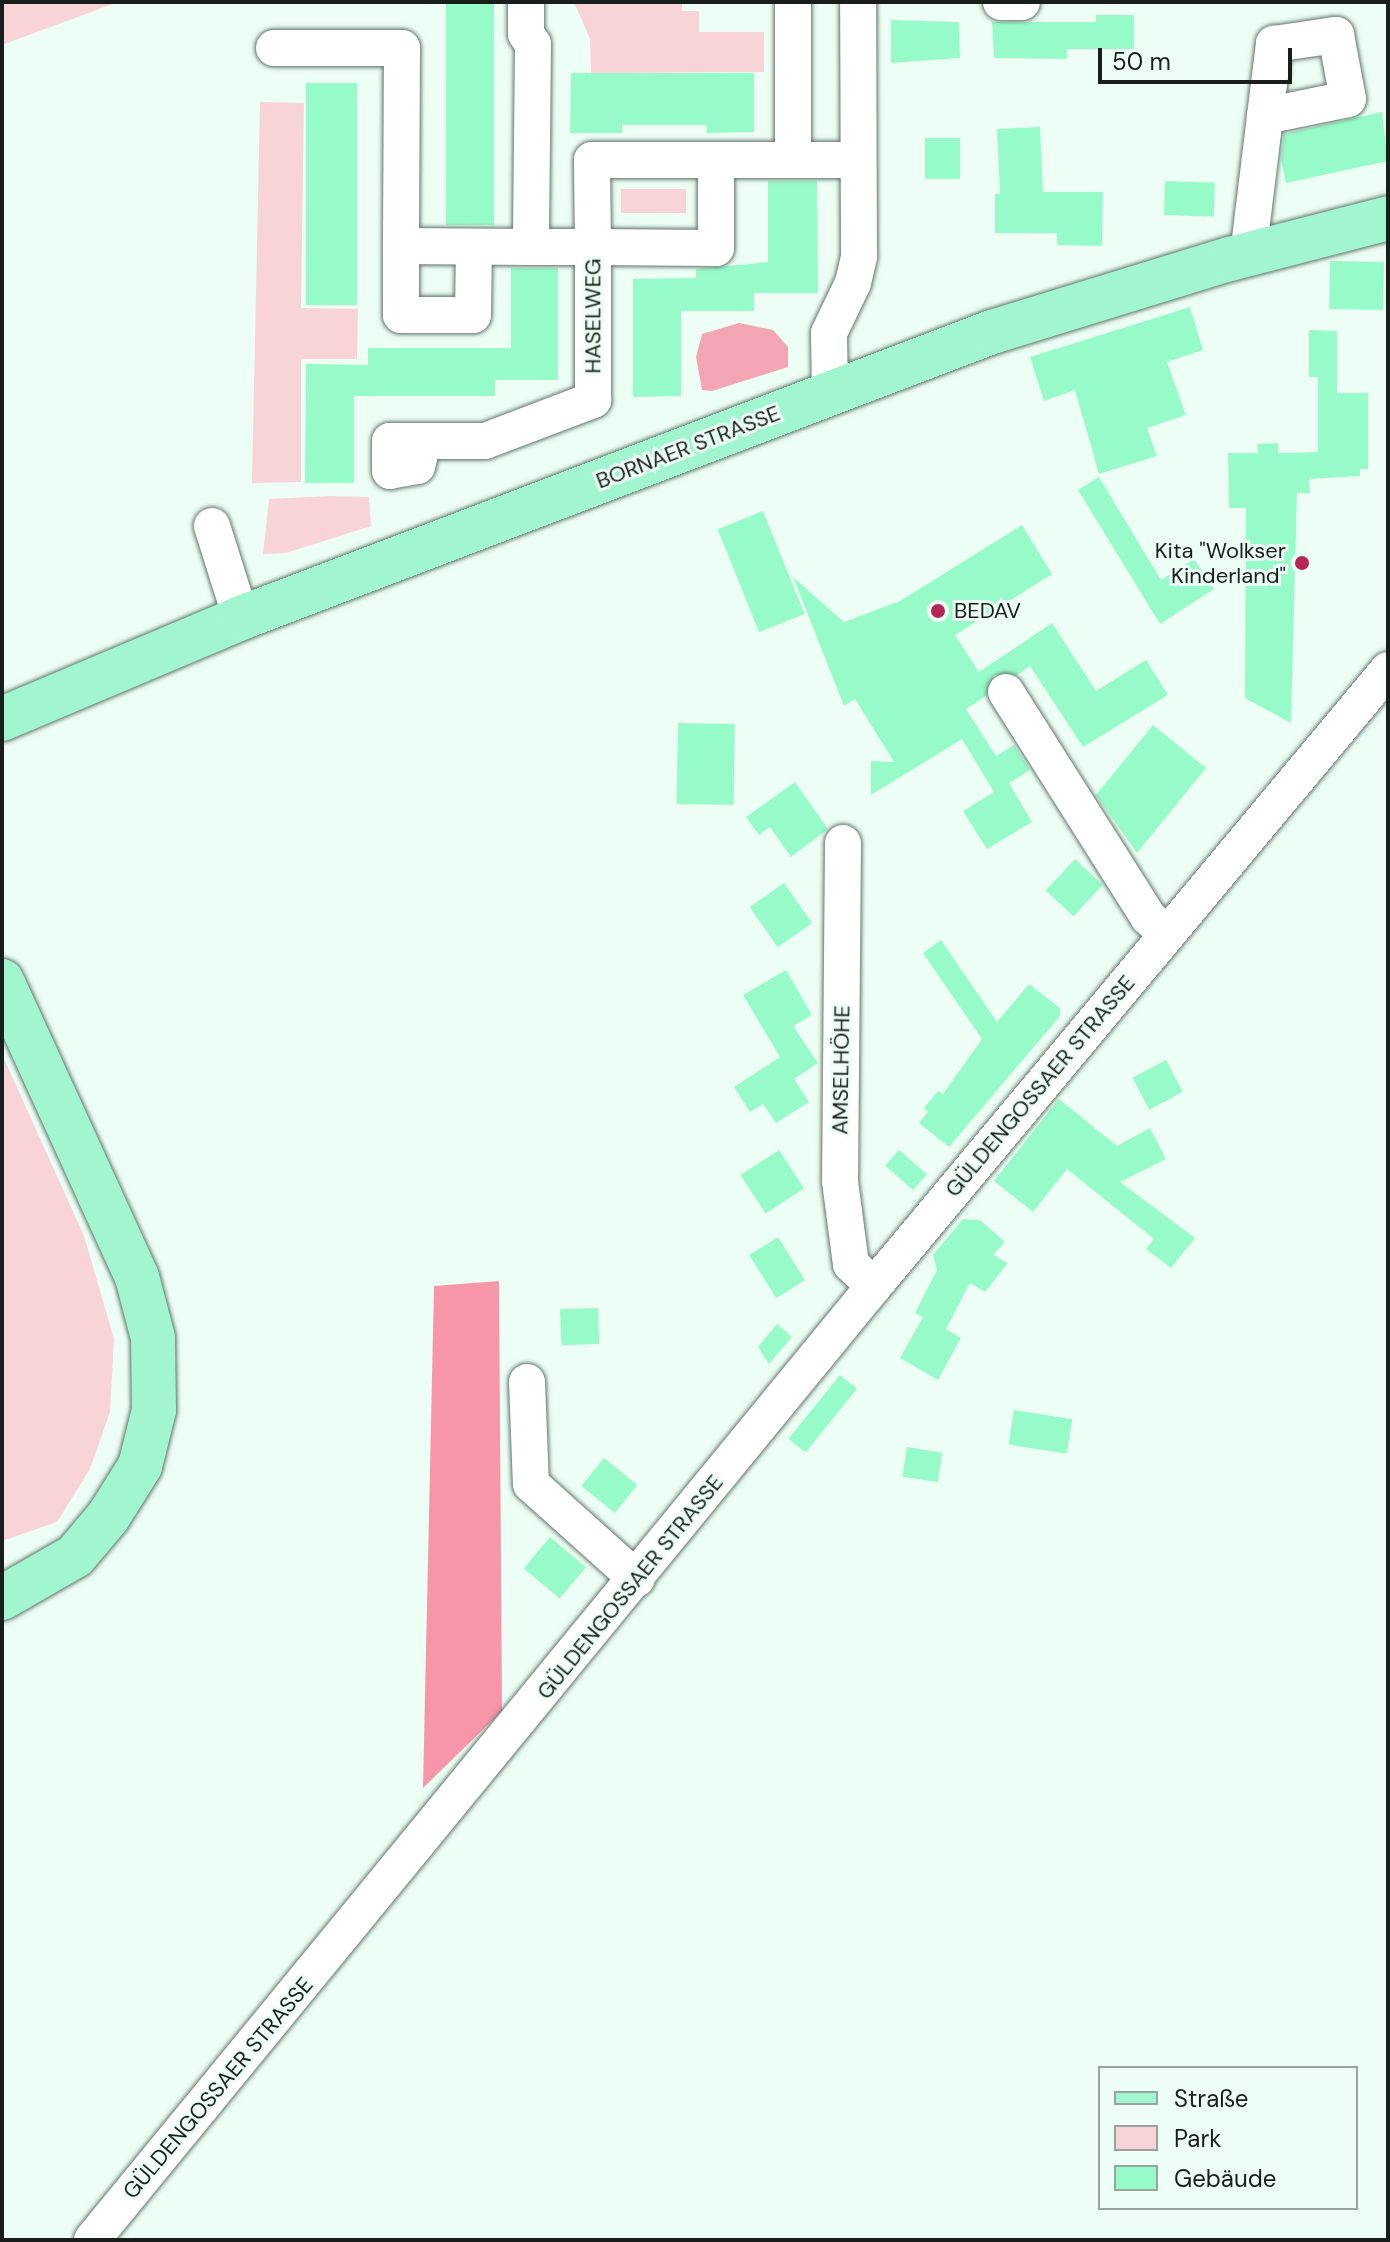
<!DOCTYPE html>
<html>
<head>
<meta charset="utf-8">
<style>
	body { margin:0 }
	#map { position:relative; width:1390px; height:2242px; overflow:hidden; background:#edfff5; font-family:"DM Sans",sans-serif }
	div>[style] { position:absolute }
	.green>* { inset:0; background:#f8d4d9; transform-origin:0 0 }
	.forest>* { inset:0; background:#f896a9 }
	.water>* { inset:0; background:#f4a5b3 }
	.building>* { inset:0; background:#97fbc9; transform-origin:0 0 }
	.roads { filter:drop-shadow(0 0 2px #62766b) drop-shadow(0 0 2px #62766b) }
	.minor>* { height:36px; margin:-18px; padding:0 18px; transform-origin:18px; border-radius:18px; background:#fff }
	.major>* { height:44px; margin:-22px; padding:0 22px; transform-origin:22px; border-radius:22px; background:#a1f6d0 }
	.dots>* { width:22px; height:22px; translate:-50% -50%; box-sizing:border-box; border:4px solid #edfff5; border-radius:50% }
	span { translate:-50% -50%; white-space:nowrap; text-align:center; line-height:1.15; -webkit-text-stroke:6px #edfff5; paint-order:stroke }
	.street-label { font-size:22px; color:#181f1b }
	.poi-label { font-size:22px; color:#181f1b }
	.right { translate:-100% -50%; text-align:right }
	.left { translate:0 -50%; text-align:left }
	.frame { position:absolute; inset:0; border:4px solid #181f1b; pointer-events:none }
	.legend { position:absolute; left:1098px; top:2066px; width:260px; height:144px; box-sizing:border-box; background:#edfff5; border:2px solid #98a59e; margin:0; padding:10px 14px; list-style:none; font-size:24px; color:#181f1b }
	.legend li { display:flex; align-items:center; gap:16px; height:40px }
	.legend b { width:40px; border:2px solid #98a59e }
	.scale { position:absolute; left:1098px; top:48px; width:194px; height:36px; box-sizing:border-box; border:4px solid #181f1b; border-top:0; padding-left:10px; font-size:24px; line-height:28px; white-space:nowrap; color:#181f1b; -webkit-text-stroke:6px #edfff5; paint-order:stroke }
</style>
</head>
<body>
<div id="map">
	<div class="green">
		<div style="clip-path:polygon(2px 2px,118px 2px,2px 45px)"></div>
		<div style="clip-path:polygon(574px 2px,682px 2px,682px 11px,699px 11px,699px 32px,764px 32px,764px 72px,591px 73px,590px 39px)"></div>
		<div style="clip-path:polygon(260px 102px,304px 103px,301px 308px,358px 309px,357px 359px,301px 359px,301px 482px,252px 483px)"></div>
		<div style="left:621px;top:189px;width:65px;height:24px"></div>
		<div style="clip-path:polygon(331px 496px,369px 497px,371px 526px,286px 553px,263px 554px,269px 499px)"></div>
		<div style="clip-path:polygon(2px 1054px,84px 1236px,114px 1339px,110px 1412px,90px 1469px,57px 1522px,2px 1541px)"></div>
	</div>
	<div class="forest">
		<div style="clip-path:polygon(499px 1281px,502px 1711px,423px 1788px,434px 1286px)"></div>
	</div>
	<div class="water">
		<div style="clip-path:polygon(739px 323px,773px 330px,788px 347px,788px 367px,712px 391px,702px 390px,696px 357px,702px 334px)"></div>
	</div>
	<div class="building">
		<div style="left:446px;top:2px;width:48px;height:223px"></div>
		<div style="clip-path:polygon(1096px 15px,1134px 15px,1134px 49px,1067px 49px,1067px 59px,994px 58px,992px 22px,1096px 22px)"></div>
		<div style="clip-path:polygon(891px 20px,959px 22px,960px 58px,891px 63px)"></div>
		<div style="clip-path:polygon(571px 73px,754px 73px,754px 132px,707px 133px,706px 125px,622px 125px,622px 133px,570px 133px)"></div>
		<div style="left:306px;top:83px;width:51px;height:222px"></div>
		<div style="clip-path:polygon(1382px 112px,1388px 161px,1286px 183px,1281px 160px,1284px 134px)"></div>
		<div style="clip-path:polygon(1040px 127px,1043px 192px,1103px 192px,1102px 246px,1057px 245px,1057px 233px,995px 233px,995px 194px,1000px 194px,997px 129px)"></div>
		<div style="left:925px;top:138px;width:35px;height:41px"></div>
		<div style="clip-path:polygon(768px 181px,817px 181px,818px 293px,754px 293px,754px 311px,681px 311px,681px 396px,633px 397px,633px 279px,696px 278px,696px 269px,768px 262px)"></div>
		<div style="left:1165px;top:181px;width:50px;height:34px;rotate:2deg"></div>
		<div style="left:1384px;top:262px;width:48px;height:54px;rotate:91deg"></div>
		<div style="clip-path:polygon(511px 268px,558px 268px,558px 380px,495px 380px,495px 396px,354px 396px,354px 483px,305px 483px,306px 364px,368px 365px,368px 348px,511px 348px)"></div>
		<div style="clip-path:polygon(1190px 307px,1203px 350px,1167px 362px,1186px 415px,1147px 428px,1157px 456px,1099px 474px,1075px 390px,1044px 401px,1030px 357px)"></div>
		<div style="clip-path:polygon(1309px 330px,1337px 331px,1337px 393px,1368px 393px,1368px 469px,1360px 469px,1360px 476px,1309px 479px,1310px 493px,1297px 493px,1291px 723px,1245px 698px,1246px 508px,1229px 508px,1228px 453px,1258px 453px,1257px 444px,1278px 443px,1278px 453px,1318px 452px,1318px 377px,1309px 377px)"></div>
		<div style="clip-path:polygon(1099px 477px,1161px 580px,1194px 559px,1214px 589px,1160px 624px,1078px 490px)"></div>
		<div style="left:763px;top:511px;width:111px;height:49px;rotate:68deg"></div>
		<div style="clip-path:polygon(1022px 525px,1052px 574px,955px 635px,979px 672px,1052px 623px,1096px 691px,1146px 660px,1168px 695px,1083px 747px,1030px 666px,1017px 675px,994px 675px,986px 696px,966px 709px,996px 756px,1014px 745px,1030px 770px,1009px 783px,1032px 822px,987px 849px,963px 811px,994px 792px,962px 739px,871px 795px,871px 761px,894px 762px,855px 699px,844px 706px,793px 577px,844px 622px,900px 601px)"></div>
		<div style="left:678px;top:723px;width:57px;height:81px;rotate:1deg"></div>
		<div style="clip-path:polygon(1153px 725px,1206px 768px,1137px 853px,1096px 795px)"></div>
		<div style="clip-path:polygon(795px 782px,828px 829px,791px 857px,770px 827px,759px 835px,746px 817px)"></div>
		<div style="left:1075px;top:859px;width:38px;height:43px;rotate:43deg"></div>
		<div style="left:784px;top:883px;width:49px;height:42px;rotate:55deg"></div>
		<div style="clip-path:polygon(941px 940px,997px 1022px,1029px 984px,1060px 1008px,1060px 1016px,949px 1147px,919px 1123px,928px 1112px,924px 1108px,938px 1091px,943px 1094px,982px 1039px,923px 953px)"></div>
		<div style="clip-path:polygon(786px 970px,812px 1015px,793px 1026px,818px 1063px,794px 1079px,809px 1102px,776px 1123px,763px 1104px,750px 1112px,734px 1087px,780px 1057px,743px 995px)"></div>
		<div style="left:1166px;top:1060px;width:36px;height:38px;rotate:62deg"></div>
		<div style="clip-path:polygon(1059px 1099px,1117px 1146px,1150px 1128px,1166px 1159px,1120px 1182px,1195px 1238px,1171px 1268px,1146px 1249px,1154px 1239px,1067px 1169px,1033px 1212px,994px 1181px)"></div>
		<div style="left:779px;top:1150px;width:46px;height:46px;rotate:57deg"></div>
		<div style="left:899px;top:1150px;width:37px;height:21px;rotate:41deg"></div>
		<div style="clip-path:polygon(963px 1219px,980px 1220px,1005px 1242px,993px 1255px,1008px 1263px,985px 1292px,970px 1283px,946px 1329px,961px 1338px,938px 1380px,900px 1358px,923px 1317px,915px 1313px,937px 1270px,933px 1255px)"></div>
		<div style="left:778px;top:1237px;width:51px;height:34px;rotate:58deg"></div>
		<div style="left:598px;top:1308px;width:36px;height:38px;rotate:88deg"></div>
		<div style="clip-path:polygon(777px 1324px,792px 1337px,769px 1364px,758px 1347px)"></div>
		<div style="left:840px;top:1375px;width:22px;height:82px;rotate:39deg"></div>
		<div style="left:1014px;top:1410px;width:59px;height:35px;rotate:9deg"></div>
		<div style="left:907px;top:1447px;width:36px;height:30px;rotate:9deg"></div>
		<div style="left:604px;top:1458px;width:43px;height:36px;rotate:39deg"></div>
		<div style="left:550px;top:1537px;width:47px;height:41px;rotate:40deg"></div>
	</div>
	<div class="roads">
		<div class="minor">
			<div style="left:526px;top:2px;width:32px;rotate:90deg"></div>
			<div style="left:526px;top:34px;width:12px;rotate:55deg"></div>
			<div style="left:533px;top:44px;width:203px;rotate:90.6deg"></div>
			<div style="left:531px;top:247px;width:62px"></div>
			<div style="left:593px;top:247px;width:87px;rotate:-90.7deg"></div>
			<div style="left:592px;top:160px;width:201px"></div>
			<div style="left:793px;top:2px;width:158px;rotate:90deg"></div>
			<div style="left:793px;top:160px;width:65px"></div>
			<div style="left:1001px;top:2px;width:21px"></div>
			<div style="left:274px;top:48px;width:128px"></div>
			<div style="left:402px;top:48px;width:198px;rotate:90.3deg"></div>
			<div style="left:401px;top:246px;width:130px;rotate:0.4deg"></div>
			<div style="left:401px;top:246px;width:69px;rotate:90deg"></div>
			<div style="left:401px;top:315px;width:72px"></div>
			<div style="left:473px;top:315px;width:68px;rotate:-89.2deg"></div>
			<div style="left:1248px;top:255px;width:213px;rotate:-83deg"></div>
			<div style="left:1274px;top:44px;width:63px;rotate:-8.3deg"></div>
			<div style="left:1336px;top:35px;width:65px;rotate:79.4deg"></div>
			<div style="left:1348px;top:99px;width:85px;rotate:168.4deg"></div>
			<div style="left:830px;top:392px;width:59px;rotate:-91deg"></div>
			<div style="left:829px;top:333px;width:55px;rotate:-64.4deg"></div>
			<div style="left:853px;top:283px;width:28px;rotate:-77deg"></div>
			<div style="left:859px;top:256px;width:254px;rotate:-90.2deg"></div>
			<div style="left:423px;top:441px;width:26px;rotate:103deg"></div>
			<div style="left:417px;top:466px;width:27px;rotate:170deg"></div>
			<div style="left:390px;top:471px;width:30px;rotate:-90deg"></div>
			<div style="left:390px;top:441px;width:95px"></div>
			<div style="left:485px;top:441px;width:116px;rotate:-20.8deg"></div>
			<div style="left:593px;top:400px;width:153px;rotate:-90deg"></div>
			<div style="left:593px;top:247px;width:123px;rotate:0.5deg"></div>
			<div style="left:716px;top:248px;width:88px;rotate:-90deg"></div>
			<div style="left:212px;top:526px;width:96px;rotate:72.5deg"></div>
			<div style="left:1006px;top:692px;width:266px;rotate:57.7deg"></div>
			<div style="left:1148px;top:917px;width:25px;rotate:42deg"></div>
			<div style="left:843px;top:843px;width:338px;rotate:90.5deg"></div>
			<div style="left:840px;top:1181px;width:84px;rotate:82.5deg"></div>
			<div style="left:851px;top:1264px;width:32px;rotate:44deg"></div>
			<div style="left:527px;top:1382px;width:102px;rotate:87.8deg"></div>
			<div style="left:531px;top:1484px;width:142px;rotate:41.9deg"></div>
			<div style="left:92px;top:2240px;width:1234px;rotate:-50.66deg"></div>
			<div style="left:874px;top:1286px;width:802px;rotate:-50.16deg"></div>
		</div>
		<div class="major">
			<div style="left:2px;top:719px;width:259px;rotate:-22.9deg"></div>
			<div style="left:241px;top:618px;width:804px;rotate:-20.85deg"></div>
			<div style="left:992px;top:332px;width:249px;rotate:-17.1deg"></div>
			<div style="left:1230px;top:259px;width:163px;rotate:-14.5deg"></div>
			<div style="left:2px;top:981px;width:325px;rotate:65.5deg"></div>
			<div style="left:137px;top:1277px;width:63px;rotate:75.3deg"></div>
			<div style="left:153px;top:1338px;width:72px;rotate:89.2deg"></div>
			<div style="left:154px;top:1410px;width:58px;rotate:104deg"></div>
			<div style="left:140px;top:1466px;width:60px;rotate:122.1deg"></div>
			<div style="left:108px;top:1517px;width:51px;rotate:130.2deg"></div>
			<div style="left:75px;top:1556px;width:84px;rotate:150.1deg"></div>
		</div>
	</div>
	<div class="dots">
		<div style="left:1302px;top:563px;background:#b52655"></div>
		<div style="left:938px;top:611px;background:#b52655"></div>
	</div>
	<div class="street-label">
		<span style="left:593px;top:316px;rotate:-90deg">HASELWEG</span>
		<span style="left:688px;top:447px;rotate:-21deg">BORNAER STRASSE</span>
		<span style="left:841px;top:1070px;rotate:-89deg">AMSELHÖHE</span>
		<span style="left:1040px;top:1086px;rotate:-50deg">GÜLDENGOSSAER STRASSE</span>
		<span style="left:630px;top:1587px;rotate:-51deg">GÜLDENGOSSAER STRASSE</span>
		<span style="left:218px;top:2088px;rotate:-50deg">GÜLDENGOSSAER STRASSE</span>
	</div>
	<div class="poi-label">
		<span class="right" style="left:1286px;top:563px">Kita "Wolkser<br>Kinderland"</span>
		<span class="left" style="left:954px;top:611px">BEDAV</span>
	</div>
	<div class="frame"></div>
	<ul class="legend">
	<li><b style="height:10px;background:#a1f6d0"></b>Straße</li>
	<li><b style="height:22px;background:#f8d4d9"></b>Park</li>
	<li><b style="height:22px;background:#97fbc9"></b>Gebäude</li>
	</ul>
	<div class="scale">50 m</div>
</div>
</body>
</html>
